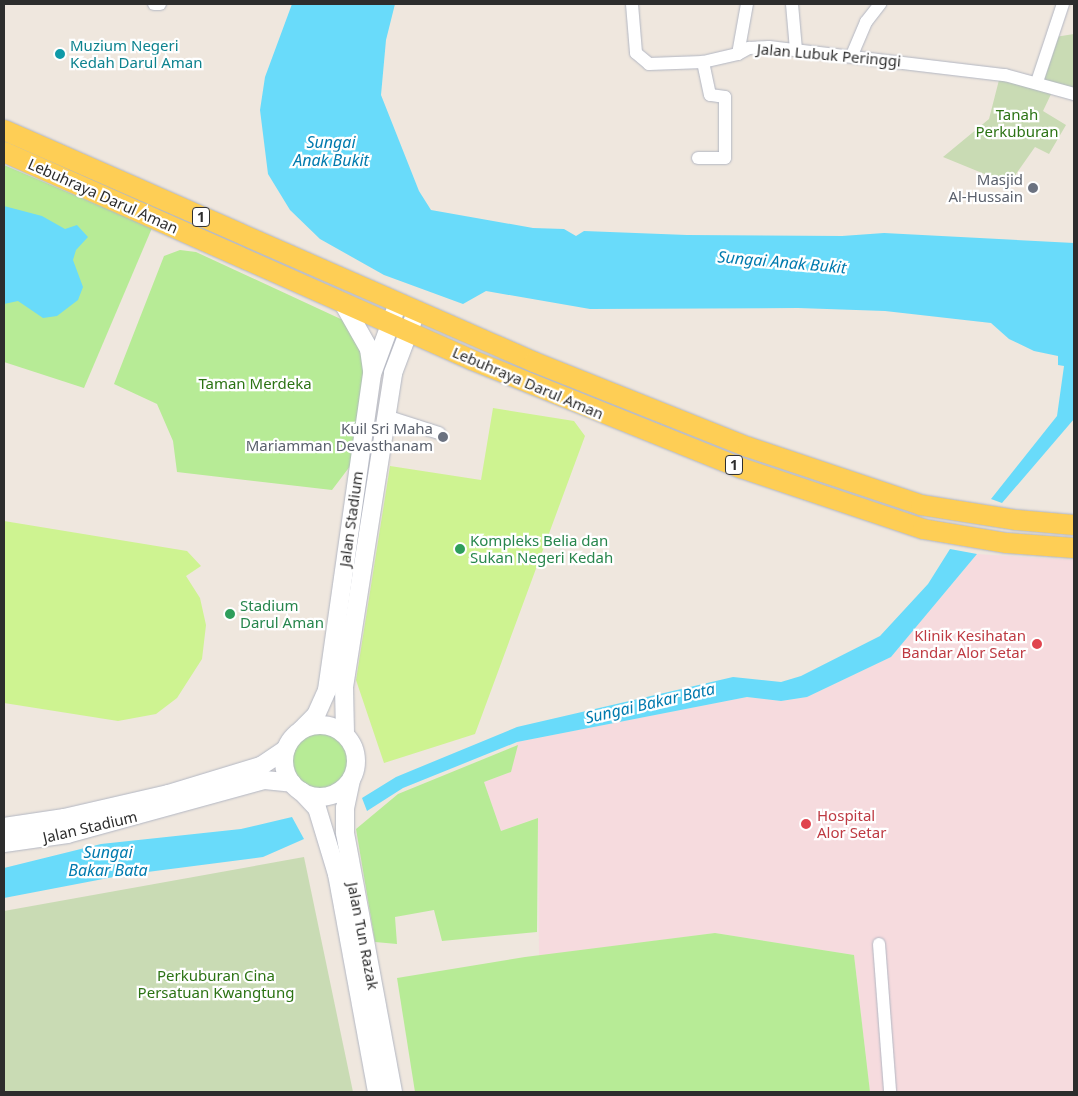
<!DOCTYPE html>
<html>
<head>
<meta charset="utf-8">
<style>
	body { margin:0 }
	#map { position:relative; width:1078px; height:1096px; overflow:hidden; background:#efe7de; font-family:"Noto Sans",sans-serif }
	div>[style] { position:absolute }
	.medical>* { inset:0; background:#f6dbde }
	.green>* { inset:0; background:#b7eb96 }
	.round { border-radius:50% }
	.cemetery>* { inset:0; background:#c9dbb4 }
	.pitch>* { inset:0; background:#cef391 }
	.water>* { inset:0; background:#69dbfa }
	.roads { filter:drop-shadow(0 0 1px #b2b6c2) drop-shadow(0 0 1px #b2b6c2) }
	.street>* { height:12px; margin:-6px; padding:0 6px; transform-origin:6px; border-radius:6px; background:#fff }
	.secondary>* { height:18px; margin:-9px; padding:0 9px; transform-origin:9px; border-radius:9px; background:#fff }
	.secondary>.ring { margin:-9px; padding:0; box-sizing:content-box; background:none; border:18px solid #fff; border-radius:50% }
	.primary>* { height:20px; margin:-10px; padding:0 10px; transform-origin:10px; border-radius:10px; background:#fece55 }
	.dots>* { width:14px; height:14px; translate:-50% -50%; box-sizing:border-box; border:2px solid #fff; border-radius:50% }
	span { translate:-50% -50%; white-space:nowrap; text-align:center; line-height:1.15; -webkit-text-stroke:4.5px #fff; paint-order:stroke }
	.shield-label span { padding:1px 4px; background:#fff; border:1px solid; border-radius:4px; -webkit-text-stroke-width:0 }
	.shield-label { font-size:14px; color:#2d2d2d; font-weight:700 }
	.culture-label { font-size:15px; color:#0d838f }
	.left { translate:0 -50%; text-align:left }
	.street-label { font-size:15px; color:#2d2d2d }
	.park-label { font-size:15px; color:#2c7314 }
	.worship-label { font-size:15px; color:#5b616d }
	.right { translate:-100% -50%; text-align:right }
	.leisure-label { font-size:15px; color:#27864d }
	.health-label { font-size:15px; color:#be3a42 }
	.water-label { font-size:16px; color:#007aae; font-style:italic }
	.frame { position:absolute; inset:0; border:5px solid #2d2d2d; pointer-events:none }
</style>
</head>
<body>
<div id="map">
	<div class="medical">
		<div style="clip-path:polygon(977px 554px,1074px 560px,1074px 1092px,870px 1092px,854px 955px,715px 933px,539px 956px,538px 818px,501px 831px,484px 782px,511px 772px,517px 742px,747px 697px,781px 701px,807px 697px,891px 657px)"></div>
	</div>
	<div class="green">
		<div style="clip-path:polygon(4px 165px,152px 228px,84px 388px,4px 362px)"></div>
		<div style="clip-path:polygon(180px 250px,196px 252px,345px 321px,353px 334px,366px 366px,357px 457px,332px 490px,177px 472px,173px 441px,157px 404px,114px 384px,164px 256px)"></div>
		<div class="round" style="left:290px;top:731px;width:60px;height:60px"></div>
		<div style="clip-path:polygon(518px 745px,511px 772px,484px 782px,501px 831px,538px 818px,537px 932px,442px 941px,434px 910px,395px 917px,397px 944px,375px 942px,356px 829px,398px 794px)"></div>
		<div style="clip-path:polygon(715px 933px,854px 955px,870px 1092px,415px 1092px,397px 978px,525px 957px)"></div>
	</div>
	<div class="cemetery">
		<div style="clip-path:polygon(1074px 34px,1074px 88px,1040px 79px,1055px 37px)"></div>
		<div style="clip-path:polygon(999px 80px,1053px 90px,1043px 111px,1066px 125px,1049px 154px,1035px 147px,1009px 184px,943px 157px,989px 119px)"></div>
		<div style="clip-path:polygon(304px 857px,353px 1092px,4px 1092px,4px 911px)"></div>
	</div>
	<div class="pitch">
		<div style="clip-path:polygon(493px 408px,574px 421px,585px 436px,475px 734px,384px 763px,356px 680px,390px 466px,481px 480px)"></div>
		<div style="clip-path:polygon(4px 521px,187px 551px,201px 566px,186px 576px,200px 598px,206px 625px,202px 659px,177px 698px,156px 714px,118px 721px,4px 703px)"></div>
	</div>
	<div class="water">
		<div style="clip-path:polygon(292px 4px,395px 4px,386px 40px,381px 95px,419px 191px,431px 210px,533px 228px,564px 229px,576px 236px,584px 231px,687px 235px,842px 236px,884px 233px,1074px 243px,1074px 419px,1002px 503px,991px 499px,1057px 416px,1064px 366px,1058px 365px,1058px 356px,1034px 351px,1009px 339px,991px 323px,885px 311px,798px 308px,590px 309px,486px 291px,463px 304px,384px 275px,320px 239px,290px 210px,268px 174px,260px 110px,265px 77px)"></div>
		<div style="clip-path:polygon(4px 206px,42px 216px,65px 229px,77px 225px,88px 237px,76px 250px,73px 260px,83px 287px,78px 300px,57px 316px,43px 318px,18px 301px,4px 304px)"></div>
		<div style="clip-path:polygon(950px 549px,977px 554px,891px 657px,807px 697px,781px 701px,747px 697px,517px 742px,403px 788px,367px 811px,362px 798px,396px 777px,517px 727px,733px 677px,781px 682px,801px 676px,880px 636px,928px 584px)"></div>
		<div style="clip-path:polygon(292px 817px,304px 839px,263px 857px,124px 875px,4px 898px,4px 868px,101px 844px,241px 829px)"></div>
	</div>
	<div class="roads">
		<div class="street">
			<div style="left:154px;top:4px;width:6px"></div>
			<div style="left:632px;top:4px;width:49px;rotate:85.3deg"></div>
			<div style="left:636px;top:53px;width:17px;rotate:40deg"></div>
			<div style="left:649px;top:64px;width:54px;rotate:-2.1deg"></div>
			<div style="left:703px;top:62px;width:36px;rotate:-13deg"></div>
			<div style="left:738px;top:54px;width:13px;rotate:-29deg"></div>
			<div style="left:749px;top:48px;width:20px;rotate:-3deg"></div>
			<div style="left:769px;top:47px;width:238px;rotate:6.8deg"></div>
			<div style="left:1005px;top:75px;width:72px;rotate:15.4deg"></div>
			<div style="left:792px;top:4px;width:46px;rotate:85deg"></div>
			<div style="left:738px;top:54px;width:51px;rotate:-79.8deg"></div>
			<div style="left:852px;top:55px;width:36px;rotate:-67deg"></div>
			<div style="left:866px;top:22px;width:23px;rotate:-52deg"></div>
			<div style="left:1037px;top:82px;width:82px;rotate:-71.6deg"></div>
			<div style="left:698px;top:158px;width:27px"></div>
			<div style="left:725px;top:158px;width:61px;rotate:-90deg"></div>
			<div style="left:725px;top:97px;width:15px;rotate:-172deg"></div>
			<div style="left:710px;top:95px;width:34px;rotate:-102deg"></div>
			<div style="left:386px;top:416px;width:56px;rotate:17.8deg"></div>
			<div style="left:879px;top:944px;width:148px;rotate:85.7deg"></div>
		</div>
		<div class="secondary">
			<div style="left:343px;top:303px;width:53px;rotate:60.5deg"></div>
			<div style="left:369px;top:349px;width:22px;rotate:82deg"></div>
			<div class="ring" style="left:284px;top:725px;width:54px;height:54px"></div>
			<div style="left:301px;top:730px;width:21px;rotate:-45deg"></div>
			<div style="left:316px;top:715px;width:27px;rotate:-66deg"></div>
			<div style="left:327px;top:690px;width:319px;rotate:-81.9deg"></div>
			<div style="left:372px;top:374px;width:76px;rotate:-69.9deg"></div>
			<div style="left:345px;top:734px;width:47px;rotate:-91.2deg"></div>
			<div style="left:344px;top:687px;width:318px;rotate:-81.1deg"></div>
			<div style="left:393px;top:373px;width:65px;rotate:-69.3deg"></div>
			<div style="left:351px;top:780px;width:29px;rotate:102deg"></div>
			<div style="left:345px;top:808px;width:25px;rotate:90deg"></div>
			<div style="left:345px;top:833px;width:263px;rotate:79.5deg"></div>
			<div style="left:301px;top:791px;width:23px;rotate:47deg"></div>
			<div style="left:317px;top:808px;width:69px;rotate:73.1deg"></div>
			<div style="left:337px;top:874px;width:222px;rotate:79.6deg"></div>
			<div style="left:4px;top:827px;width:61px;rotate:-8.5deg"></div>
			<div style="left:64px;top:818px;width:107px;rotate:-13deg"></div>
			<div style="left:168px;top:794px;width:97px;rotate:-16.8deg"></div>
			<div style="left:261px;top:766px;width:30px;rotate:-34deg"></div>
			<div style="left:4px;top:843px;width:64px;rotate:-8.1deg"></div>
			<div style="left:67px;top:834px;width:205px;rotate:-15.3deg"></div>
			<div style="left:265px;top:780px;width:27px;rotate:6deg"></div>
		</div>
		<div class="primary">
			<div style="left:4px;top:130px;width:579px;rotate:23.64deg"></div>
			<div style="left:534px;top:362px;width:230px;rotate:21.7deg"></div>
			<div style="left:748px;top:447px;width:182px;rotate:18.5deg"></div>
			<div style="left:921px;top:505px;width:97px;rotate:8.9deg"></div>
			<div style="left:1017px;top:520px;width:57px;rotate:5deg"></div>
			<div style="left:4px;top:152px;width:512px;rotate:23.96deg"></div>
			<div style="left:472px;top:360px;width:290px;rotate:21.9deg"></div>
			<div style="left:741px;top:468px;width:192px;rotate:18.5deg"></div>
			<div style="left:923px;top:529px;width:85px;rotate:9.5deg"></div>
			<div style="left:1007px;top:543px;width:67px;rotate:4.3deg"></div>
		</div>
	</div>
	<div class="dots">
		<div style="left:60px;top:54px;background:#0f9aa8"></div>
		<div style="left:1033px;top:188px;background:#6b7280"></div>
		<div style="left:443px;top:437px;background:#6b7280"></div>
		<div style="left:460px;top:549px;background:#2e9e5b"></div>
		<div style="left:230px;top:614px;background:#2e9e5b"></div>
		<div style="left:1037px;top:644px;background:#e0444e"></div>
		<div style="left:806px;top:824px;background:#e0444e"></div>
	</div>
	<div class="shield-label">
		<span style="left:201px;top:217px">1</span>
		<span style="left:734px;top:465px">1</span>
	</div>
	<div class="culture-label">
		<span class="left" style="left:70px;top:54px">Muzium Negeri<br>Kedah Darul Aman</span>
	</div>
	<div class="street-label">
		<span style="left:829px;top:55px;rotate:5deg">Jalan Lubuk Peringgi</span>
		<span style="left:103px;top:196px;rotate:24deg">Lebuhraya Darul Aman</span>
		<span style="left:528px;top:383px;rotate:23deg">Lebuhraya Darul Aman</span>
		<span style="left:351px;top:519px;rotate:-82deg">Jalan Stadium</span>
		<span style="left:90px;top:827px;rotate:-13deg">Jalan Stadium</span>
		<span style="left:363px;top:936px;rotate:79deg">Jalan Tun Razak</span>
	</div>
	<div class="park-label">
		<span style="left:1017px;top:123px">Tanah<br>Perkuburan</span>
		<span style="left:255px;top:384px">Taman Merdeka</span>
		<span style="left:216px;top:984px">Perkuburan Cina<br>Persatuan Kwangtung</span>
	</div>
	<div class="worship-label">
		<span class="right" style="left:1023px;top:188px">Masjid<br>Al-Hussain</span>
		<span class="right" style="left:433px;top:437px">Kuil Sri Maha<br>Mariamman Devasthanam</span>
	</div>
	<div class="leisure-label">
		<span class="left" style="left:470px;top:549px">Kompleks Belia dan<br>Sukan Negeri Kedah</span>
		<span class="left" style="left:240px;top:614px">Stadium<br>Darul Aman</span>
	</div>
	<div class="health-label">
		<span class="right" style="left:1026px;top:644px">Klinik Kesihatan<br>Bandar Alor Setar</span>
		<span class="left" style="left:817px;top:824px">Hospital<br>Alor Setar</span>
	</div>
	<div class="water-label">
		<span style="left:331px;top:151px">Sungai<br>Anak Bukit</span>
		<span style="left:782px;top:262px;rotate:5deg">Sungai Anak Bukit</span>
		<span style="left:650px;top:703px;rotate:-13deg">Sungai Bakar Bata</span>
		<span style="left:108px;top:861px">Sungai<br>Bakar Bata</span>
	</div>
	<div class="frame"></div>
</div>
</body>
</html>
